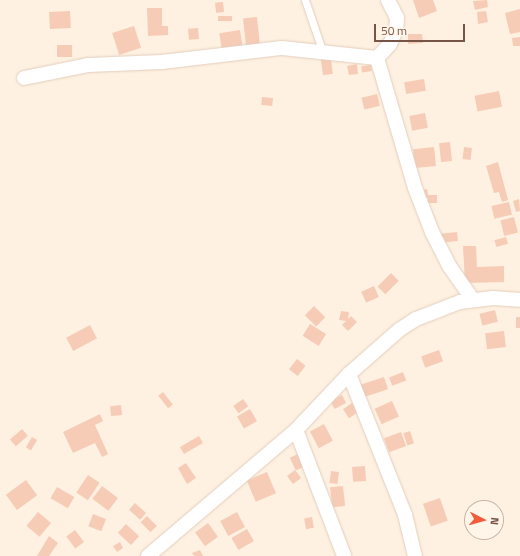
<!DOCTYPE html>
<html>
<head>
<meta charset="utf-8">
<style>
	body { margin:0 }
	#map { position:relative; width:520px; height:556px; overflow:hidden; background:#fef1e1; font-family:"Titillium Web",sans-serif }
	div>[style] { position:absolute }
	.building>* { inset:0; background:#f6ccb6; transform-origin:0 0 }
	.roads { filter:drop-shadow(0 0 1px #e3cdbc) drop-shadow(0 0 1px #e3cdbc) }
	.service>* { height:7px; margin:-3.5px; padding:0 3.5px; transform-origin:3.5px; border-radius:3.5px; background:#fff }
	.minor>* { height:14px; margin:-7px; padding:0 7px; transform-origin:7px; border-radius:7px; background:#fff }
	span { translate:-50% -50%; white-space:nowrap; text-align:center; line-height:1.15; -webkit-text-stroke:3px #fff5e9; paint-order:stroke }
	.north { position:absolute; left:464px; top:500px; width:40px; height:40px; box-sizing:border-box; background:#fff5e9; border:1px solid #c9b5a8; border-radius:50%; rotate:96deg; font-size:11px; font-weight:700; line-height:16px; text-align:center; color:#775546 }
	.north::after { content:''; display:block; margin:auto; width:14px; height:18px; background:#f35b3c; clip-path:polygon(50% 0,100% 100%,50% 72%,0 100%) }
	.scale { position:absolute; left:374px; top:24px; width:91px; height:18px; box-sizing:border-box; border:2px solid #775546; border-top:0; padding-left:5px; font-size:12px; line-height:14px; white-space:nowrap; color:#775546; -webkit-text-stroke:3px #fff5e9; paint-order:stroke }
</style>
</head>
<body>
<div id="map">
	<div class="building">
		<div style="clip-path:polygon(413px 0,433px 0,437px 11px,419px 18px)"></div>
		<div style="clip-path:polygon(487px 0,488px 7px,475px 10px,473px 1px)"></div>
		<div style="left:223px;top:2px;width:10px;height:8px;rotate:84deg"></div>
		<div style="clip-path:polygon(147px 8px,162px 8px,162px 26px,168px 26px,168px 35px,148px 36px)"></div>
		<div style="clip-path:polygon(520px 9px,520px 32px,510px 34px,505px 13px)"></div>
		<div style="left:70px;top:11px;width:17px;height:21px;rotate:87deg"></div>
		<div style="clip-path:polygon(486px 11px,488px 22px,478px 24px,477px 12px)"></div>
		<div style="left:232px;top:16px;width:5px;height:14px;rotate:90deg"></div>
		<div style="left:257px;top:17px;width:31px;height:14px;rotate:84deg"></div>
		<div style="left:134px;top:26px;width:23px;height:23px;rotate:72deg"></div>
		<div style="left:198px;top:28px;width:11px;height:10px;rotate:85deg"></div>
		<div style="left:240px;top:30px;width:19px;height:21px;rotate:81deg"></div>
		<div style="clip-path:polygon(408px 34px,422px 34px,423px 43px,408px 44px)"></div>
		<div style="clip-path:polygon(520px 37px,520px 46px,513px 46px,512px 38px)"></div>
		<div style="left:57px;top:45px;width:15px;height:12px"></div>
		<div style="left:330px;top:53px;width:21px;height:10px;rotate:82deg"></div>
		<div style="clip-path:polygon(357px 64px,358px 74px,349px 75px,347px 66px)"></div>
		<div style="left:371px;top:65px;width:6px;height:10px;rotate:81deg"></div>
		<div style="left:424px;top:79px;width:12px;height:20px;rotate:81deg"></div>
		<div style="left:499px;top:91px;width:16px;height:25px;rotate:79deg"></div>
		<div style="left:377px;top:94px;width:12px;height:16px;rotate:76deg"></div>
		<div style="left:262px;top:97px;width:11px;height:8px;rotate:5deg"></div>
		<div style="left:425px;top:113px;width:15px;height:16px;rotate:79deg"></div>
		<div style="left:450px;top:142px;width:19px;height:11px;rotate:84deg"></div>
		<div style="left:434px;top:147px;width:19px;height:21px;rotate:84deg"></div>
		<div style="left:464px;top:147px;width:8px;height:12px;rotate:7deg"></div>
		<div style="clip-path:polygon(498px 162px,508px 200px,502px 202px,499px 192px,494px 193px,486px 166px)"></div>
		<div style="clip-path:polygon(427px 189px,428px 195px,437px 195px,437px 203px,428px 203px,428px 198px,422px 199px,420px 191px)"></div>
		<div style="clip-path:polygon(519px 199px,520px 211px,516px 212px,513px 201px)"></div>
		<div style="left:509px;top:202px;width:13px;height:18px;rotate:77deg"></div>
		<div style="left:514px;top:217px;width:16px;height:14px;rotate:76deg"></div>
		<div style="left:457px;top:232px;width:9px;height:19px;rotate:84deg"></div>
		<div style="left:506px;top:237px;width:7px;height:12px;rotate:74deg"></div>
		<div style="clip-path:polygon(463px 246px,476px 246px,477px 267px,504px 266px,504px 282px,465px 283px)"></div>
		<div style="left:391px;top:273px;width:11px;height:19px;rotate:45deg"></div>
		<div style="left:374px;top:286px;width:12px;height:14px;rotate:66deg"></div>
		<div style="left:314px;top:306px;width:16px;height:13px;rotate:45deg"></div>
		<div style="left:495px;top:310px;width:12px;height:16px;rotate:76deg"></div>
		<div style="clip-path:polygon(341px 311px,349px 312px,348px 319px,351px 316px,357px 322px,348px 331px,342px 325px,346px 321px,339px 320px)"></div>
		<div style="left:516px;top:317px;width:4px;height:11px"></div>
		<div style="left:310px;top:324px;width:19px;height:14px;rotate:32deg"></div>
		<div style="left:90px;top:325px;width:15px;height:27px;rotate:62deg"></div>
		<div style="left:504px;top:331px;width:16px;height:19px;rotate:83deg"></div>
		<div style="left:439px;top:350px;width:12px;height:19px;rotate:70deg"></div>
		<div style="left:297px;top:359px;width:11px;height:13px;rotate:38deg"></div>
		<div style="left:403px;top:372px;width:9px;height:15px;rotate:69deg"></div>
		<div style="left:384px;top:377px;width:13px;height:25px;rotate:72deg"></div>
		<div style="left:163px;top:392px;width:16px;height:6px;rotate:52deg"></div>
		<div style="left:342px;top:395px;width:9px;height:13px;rotate:63deg"></div>
		<div style="left:243px;top:399px;width:9px;height:12px;rotate:54deg"></div>
		<div style="left:392px;top:401px;width:17px;height:19px;rotate:66deg"></div>
		<div style="left:352px;top:403px;width:11px;height:11px;rotate:56deg"></div>
		<div style="left:121px;top:405px;width:10px;height:11px;rotate:84deg"></div>
		<div style="left:250px;top:409px;width:14px;height:15px;rotate:60deg"></div>
		<div style="clip-path:polygon(100px 414px,103px 421px,95px 425px,108px 454px,102px 457px,95px 443px,73px 453px,63px 432px)"></div>
		<div style="left:324px;top:424px;width:19px;height:16px;rotate:62deg"></div>
		<div style="left:22px;top:429px;width:9px;height:16px;rotate:49deg"></div>
		<div style="left:410px;top:431px;width:13px;height:7px;rotate:72deg"></div>
		<div style="left:401px;top:432px;width:15px;height:18px;rotate:70deg"></div>
		<div style="left:199px;top:436px;width:8px;height:22px;rotate:60deg"></div>
		<div style="left:32px;top:437px;width:6px;height:12px;rotate:31deg"></div>
		<div style="left:298px;top:454px;width:14px;height:9px;rotate:65deg"></div>
		<div style="clip-path:polygon(186px 463px,196px 478px,187px 484px,178px 468px)"></div>
		<div style="left:365px;top:466px;width:15px;height:13px;rotate:86deg"></div>
		<div style="left:295px;top:470px;width:10px;height:10px;rotate:53deg"></div>
		<div style="left:331px;top:471px;width:8px;height:12px;rotate:7deg"></div>
		<div style="left:267px;top:472px;width:23px;height:22px;rotate:67deg"></div>
		<div style="left:88px;top:475px;width:14px;height:21px;rotate:34deg"></div>
		<div style="left:26px;top:480px;width:19px;height:25px;rotate:54deg"></div>
		<div style="left:102px;top:486px;width:20px;height:16px;rotate:37deg"></div>
		<div style="left:343px;top:486px;width:20px;height:13px;rotate:84deg"></div>
		<div style="left:57px;top:487px;width:20px;height:13px;rotate:30deg"></div>
		<div style="left:440px;top:498px;width:24px;height:18px;rotate:71deg"></div>
		<div style="left:135px;top:503px;width:15px;height:9px;rotate:42deg"></div>
		<div style="left:38px;top:512px;width:17px;height:18px;rotate:40deg"></div>
		<div style="left:237px;top:512px;width:17px;height:19px;rotate:62deg"></div>
		<div style="left:93px;top:514px;width:14px;height:13px;rotate:21deg"></div>
		<div style="left:147px;top:516px;width:14px;height:9px;rotate:45deg"></div>
		<div style="left:312px;top:517px;width:11px;height:8px;rotate:80deg"></div>
		<div style="left:208px;top:523px;width:17px;height:16px;rotate:54deg"></div>
		<div style="left:126px;top:524px;width:18px;height:12px;rotate:43deg"></div>
		<div style="left:247px;top:529px;width:14px;height:18px;rotate:60deg"></div>
		<div style="left:75px;top:530px;width:15px;height:11px;rotate:53deg"></div>
		<div style="clip-path:polygon(49px 536px,58px 543px,49px 556px,37px 556px)"></div>
		<div style="clip-path:polygon(120px 542px,123px 548px,117px 552px,113px 546px)"></div>
		<div style="clip-path:polygon(200px 550px,203px 556px,194px 556px,192px 553px)"></div>
	</div>
	<div class="roads">
		<div class="service">
			<div style="left:305px;top:0;width:53px;rotate:71.2deg"></div>
		</div>
		<div class="minor">
			<div style="left:377px;top:58px;width:19px;rotate:-47deg"></div>
			<div style="left:390px;top:44px;width:15px;rotate:-67deg"></div>
			<div style="left:396px;top:30px;width:12px;rotate:-85deg"></div>
			<div style="left:397px;top:18px;width:20px;rotate:-117deg"></div>
			<div style="left:24px;top:78px;width:65px;rotate:-11.5deg"></div>
			<div style="left:88px;top:65px;width:74px;rotate:-2.3deg"></div>
			<div style="left:162px;top:62px;width:121px;rotate:-6.7deg"></div>
			<div style="left:282px;top:48px;width:96px;rotate:6deg"></div>
			<div style="left:377px;top:58px;width:135px;rotate:73.7deg"></div>
			<div style="left:415px;top:188px;width:47px;rotate:68.9deg"></div>
			<div style="left:432px;top:232px;width:39px;rotate:63deg"></div>
			<div style="left:450px;top:267px;width:39px;rotate:55deg"></div>
			<div style="left:349px;top:374px;width:152px;rotate:68.3deg"></div>
			<div style="left:405px;top:515px;width:42px;rotate:76.3deg"></div>
			<div style="left:296px;top:430px;width:135px;rotate:69.1deg"></div>
			<div style="left:148px;top:556px;width:194px;rotate:-40.4deg"></div>
			<div style="left:296px;top:430px;width:77px;rotate:-46.6deg"></div>
			<div style="left:349px;top:374px;width:67px;rotate:-41.3deg"></div>
			<div style="left:399px;top:330px;width:20px;rotate:-33deg"></div>
			<div style="left:416px;top:319px;width:47px;rotate:-21.1deg"></div>
			<div style="left:460px;top:302px;width:33px;rotate:-7deg"></div>
			<div style="left:493px;top:298px;width:27px;rotate:4deg"></div>
		</div>
	</div>
	<div class="north">N</div>
	<div class="scale">50 m</div>
</div>
</body>
</html>
